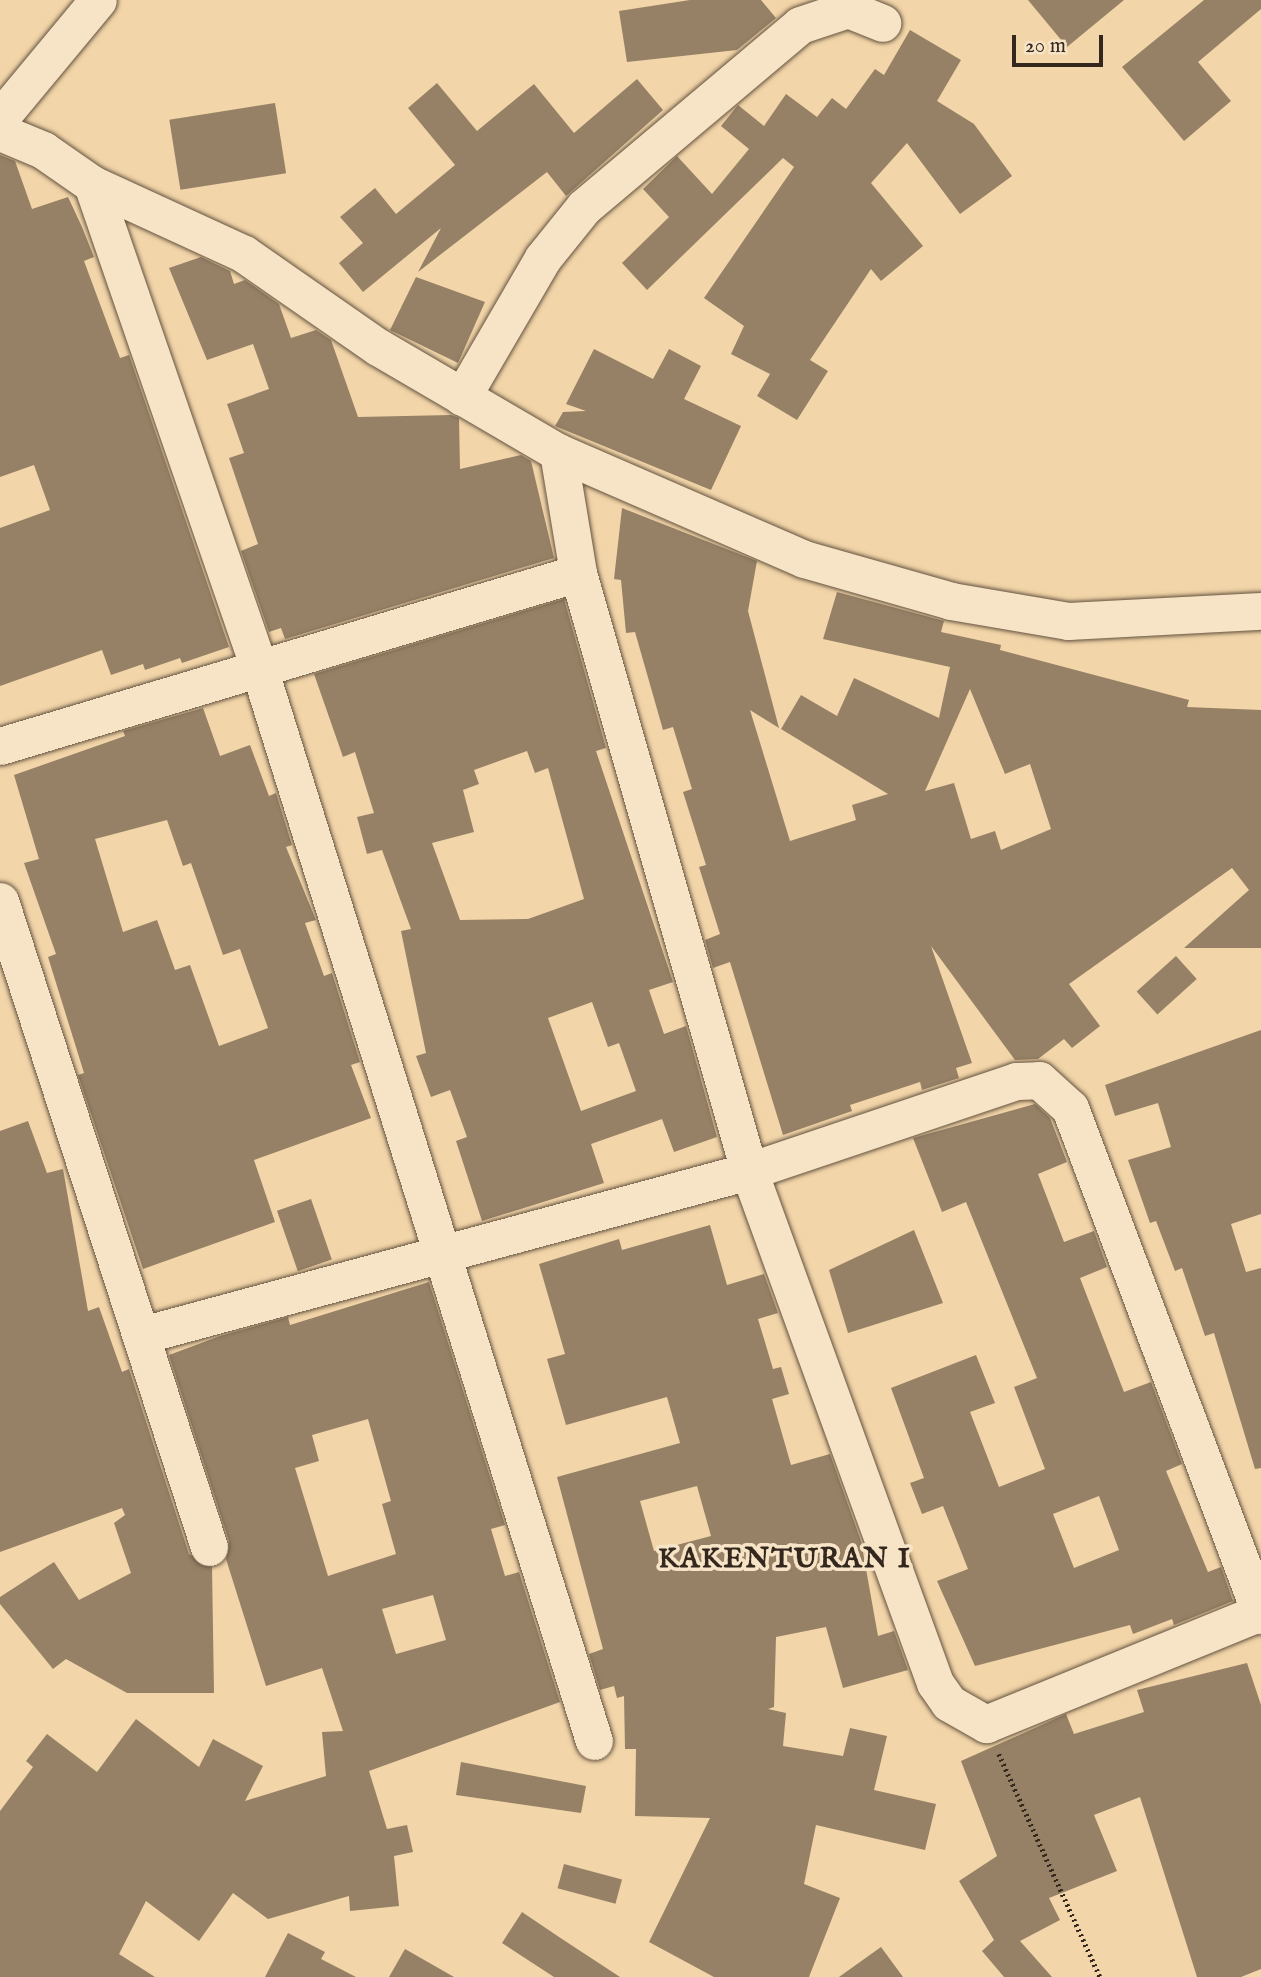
<!DOCTYPE html>
<html>
<head>
<meta charset="utf-8">
<style>
	body { margin:0 }
	#map { position:relative; width:1261px; height:1977px; overflow:hidden; background:#f2d5a8; font-family:"IM FELL English",serif }
	div>[style] { position:absolute }
	.building>* { inset:0; background:#968166; transform-origin:0 0 }
	.path>* { height:4.5px; margin-top:-2.25px; transform-origin:0; background:repeating-linear-gradient(90deg,#33271e 0 2px,transparent 0 5.5px) }
	.roads { filter:drop-shadow(0 0 2px #635240) drop-shadow(0 0 2px #635240) }
	.minor>* { height:37px; margin:-18.5px; padding:0 18.5px; transform-origin:18.5px; border-radius:18.5px; background:#f7e4c6 }
	span { translate:-50% -50%; white-space:nowrap; text-align:center; line-height:1.15; -webkit-text-stroke:7px #f7e4c6; paint-order:stroke }
	.district-label { font-size:28px; color:#33271e; font-weight:700; letter-spacing:2px }
	.scale { position:absolute; left:1012px; top:35px; width:91px; height:32px; box-sizing:border-box; border:4px solid #33271e; border-top:0; padding-left:9px; font-size:21px; line-height:24px; white-space:nowrap; color:#33271e; -webkit-text-stroke:5px #f7e4c6; paint-order:stroke }
</style>
</head>
<body>
<div id="map">
	<div class="building">
		<div style="clip-path:polygon(690px 0,761px 0,776px 18px,737px 50px,627px 62px,619px 11px)"></div>
		<div style="clip-path:polygon(1028px 0,1124px 0,1067px 47px)"></div>
		<div style="clip-path:polygon(1204px 0,1261px 0,1261px 9px,1198px 62px,1231px 101px,1184px 141px,1122px 67px)"></div>
		<div style="clip-path:polygon(910px 30px,961px 60px,937px 101px,974px 124px,1012px 176px,960px 214px,907px 143px,871px 183px,923px 246px,881px 281px,871px 269px,810px 360px,828px 371px,797px 420px,757px 396px,770px 374px,731px 354px,744px 326px,704px 298px,794px 167px,783px 158px,647px 290px,622px 263px,669px 217px,643px 189px,677px 156px,712px 194px,749px 149px,721px 126px,738px 105px,764px 126px,786px 94px,817px 117px,832px 98px,846px 109px,875px 69px,884px 75px)"></div>
		<div style="clip-path:polygon(637px 79px,663px 110px,566px 196px,547px 172px,418px 272px,441px 228px,363px 292px,339px 263px,363px 243px,340px 217px,375px 188px,396px 214px,455px 165px,408px 108px,437px 83px,477px 131px,534px 84px,574px 133px)"></div>
		<div style="left:275px;top:103px;width:71px;height:107px;rotate:81deg"></div>
		<div style="clip-path:polygon(0 155px,15px 161px,32px 209px,68px 197px,82px 227px,94px 257px,84px 261px,120px 358px,129px 355px,229px 647px,182px 663px,180px 658px,145px 670px,143px 664px,111px 675px,102px 650px,0 686px,0 528px,50px 510px,34px 465px,0 477px)"></div>
		<div style="clip-path:polygon(201px 257px,230px 271px,234px 284px,245px 280px,279px 304px,291px 338px,316px 330px,331px 340px,358px 417px,451px 415px,459px 418px,460px 469px,521px 455px,531px 461px,554px 558px,285px 639px,281px 628px,269px 632px,241px 551px,258px 544px,229px 458px,244px 453px,227px 404px,269px 389px,253px 344px,207px 360px,169px 268px)"></div>
		<div style="clip-path:polygon(416px 277px,485px 302px,458px 363px,390px 330px)"></div>
		<div style="clip-path:polygon(594px 349px,653px 379px,669px 349px,701px 366px,684px 399px,741px 426px,711px 490px,555px 426px,563px 412px,586px 411px,566px 404px)"></div>
		<div style="clip-path:polygon(evenodd,622px 508px,757px 561px,748px 611px,779px 728px,750px 710px,790px 841px,856px 820px,852px 805px,888px 794px,781px 729px,801px 695px,837px 716px,854px 678px,939px 718px,950px 667px,823px 639px,837px 592px,944px 621px,941px 632px,1001px 645px,1000px 650px,1189px 700px,1187px 707px,1261px 710px,1261px 948px,1184px 948px,1249px 890px,1232px 868px,1069px 984px,1100px 1026px,1072px 1048px,1064px 1039px,1038px 1059px,1015px 1060px,931px 946px,972px 1063px,956px 1068px,959px 1078px,922px 1090px,920px 1082px,850px 1105px,852px 1111px,783px 1135px,730px 962px,713px 968px,705px 940px,720px 934px,699px 867px,706px 865px,683px 792px,692px 789px,673px 727px,663px 730px,635px 632px,626px 633px,621px 580px,614px 579px,622px 508px,970px 689px,1005px 774px,1030px 764px,1051px 829px,1001px 850px,995px 831px,971px 839px,954px 783px,925px 791px,970px 689px)"></div>
		<div style="clip-path:polygon(evenodd,564px 599px,606px 748px,596px 751px,673px 982px,649px 990px,664px 1034px,686px 1026px,717px 1137px,674px 1152px,662px 1119px,591px 1144px,604px 1183px,482px 1221px,456px 1141px,467px 1137px,450px 1090px,431px 1097px,416px 1056px,426px 1053px,401px 931px,411px 929px,382px 850px,367px 854px,357px 817px,374px 813px,355px 752px,343px 757px,314px 674px,564px 599px,527px 751px,535px 773px,548px 768px,584px 899px,528px 919px,460px 920px,432px 843px,474px 832px,463px 790px,479px 784px,474px 770px,527px 751px,564px 599px,592px 1002px,608px 1047px,619px 1043px,636px 1091px,581px 1111px,548px 1018px,592px 1002px)"></div>
		<div style="clip-path:polygon(evenodd,203px 708px,220px 756px,250px 745px,269px 796px,276px 793px,292px 845px,286px 847px,316px 920px,305px 923px,324px 976px,332px 973px,360px 1062px,351px 1065px,371px 1118px,254px 1160px,275px 1222px,143px 1269px,78px 1075px,84px 1073px,48px 957px,56px 954px,24px 863px,39px 859px,14px 775px,125px 736px,123px 731px,203px 708px,167px 820px,183px 866px,191px 863px,223px 955px,240px 949px,268px 1028px,219px 1046px,190px 965px,175px 970px,157px 920px,123px 932px,95px 839px,167px 820px)"></div>
		<div style="left:1176px;top:956px;width:31px;height:53px;rotate:48deg"></div>
		<div style="clip-path:polygon(1261px 1030px,1261px 1214px,1231px 1224px,1246px 1272px,1261px 1268px,1261px 1468px,1255px 1469px,1214px 1333px,1205px 1336px,1182px 1268px,1175px 1271px,1156px 1221px,1150px 1223px,1128px 1160px,1171px 1147px,1158px 1103px,1115px 1116px,1105px 1085px)"></div>
		<div style="clip-path:polygon(evenodd,1035px 1104px,1050px 1118px,1067px 1162px,1038px 1174px,1064px 1242px,1094px 1231px,1107px 1267px,1080px 1278px,1124px 1392px,1151px 1382px,1182px 1464px,1166px 1471px,1208px 1572px,1221px 1567px,1233px 1601px,1174px 1625px,1172px 1619px,1133px 1634px,1130px 1625px,975px 1666px,937px 1581px,968px 1569px,943px 1506px,922px 1514px,910px 1483px,924px 1478px,891px 1388px,976px 1355px,995px 1403px,970px 1412px,999px 1487px,1045px 1469px,1014px 1387px,1037px 1378px,966px 1202px,942px 1212px,913px 1138px,1035px 1104px,1099px 1496px,1119px 1550px,1074px 1568px,1053px 1514px,1099px 1496px)"></div>
		<div style="clip-path:polygon(28px 1121px,47px 1173px,63px 1169px,88px 1311px,99px 1307px,122px 1372px,129px 1369px,189px 1554px,212px 1567px,214px 1693px,127px 1693px,66px 1659px,53px 1669px,0 1604px,0 1597px,54px 1562px,79px 1600px,131px 1573px,114px 1523px,125px 1515px,122px 1508px,0 1552px,0 1131px)"></div>
		<div style="left:311px;top:1199px;width:64px;height:36px;rotate:71deg"></div>
		<div style="clip-path:polygon(evenodd,710px 1225px,727px 1285px,764px 1274px,778px 1313px,758px 1319px,773px 1369px,781px 1367px,789px 1394px,772px 1399px,791px 1465px,830px 1454px,861px 1541px,878px 1636px,894px 1631px,908px 1670px,843px 1688px,826px 1627px,776px 1637px,774px 1707px,768px 1709px,786px 1713px,783px 1746px,843px 1756px,850px 1728px,887px 1736px,874px 1790px,936px 1804px,925px 1850px,816px 1825px,804px 1884px,840px 1898px,809px 1977px,714px 1977px,649px 1942px,710px 1818px,635px 1816px,636px 1749px,625px 1749px,624px 1696px,617px 1698px,614px 1686px,600px 1690px,589px 1654px,603px 1649px,557px 1477px,680px 1443px,667px 1397px,566px 1425px,547px 1359px,565px 1354px,539px 1264px,619px 1239px,622px 1250px,710px 1225px,697px 1486px,711px 1536px,654px 1551px,640px 1501px,697px 1486px)"></div>
		<div style="clip-path:polygon(914px 1230px,943px 1303px,848px 1333px,829px 1270px)"></div>
		<div style="clip-path:polygon(evenodd,429px 1282px,505px 1525px,491px 1529px,505px 1576px,519px 1572px,560px 1702px,369px 1771px,387px 1829px,407px 1825px,413px 1852px,394px 1856px,399px 1906px,350px 1911px,349px 1896px,268px 1919px,233px 1893px,199px 1941px,146px 1901px,119px 1954px,155px 1977px,0 1977px,0 1811px,33px 1767px,26px 1761px,47px 1734px,97px 1772px,136px 1719px,199px 1767px,213px 1739px,263px 1766px,245px 1801px,326px 1776px,322px 1732px,343px 1731px,322px 1668px,266px 1686px,226px 1559px,229px 1541px,169px 1355px,220px 1336px,288px 1317px,290px 1325px,429px 1282px,368px 1419px,391px 1501px,382px 1504px,396px 1554px,328px 1576px,295px 1468px,319px 1461px,312px 1435px,368px 1419px,429px 1282px,433px 1595px,446px 1640px,396px 1654px,382px 1609px,433px 1595px)"></div>
		<div style="clip-path:polygon(1247px 1663px,1261px 1705px,1261px 1969px,1241px 1977px,1197px 1977px,1140px 1797px,1094px 1815px,1117px 1871px,1049px 1898px,1060px 1920px,1020px 1941px,1052px 1977px,1004px 1977px,982px 1951px,994px 1940px,959px 1881px,997px 1856px,961px 1761px,1066px 1714px,1074px 1734px,1144px 1712px,1137px 1690px)"></div>
		<div style="clip-path:polygon(461px 1762px,586px 1786px,581px 1813px,456px 1795px)"></div>
		<div style="left:564px;top:1864px;width:60px;height:25px;rotate:15deg"></div>
		<div style="clip-path:polygon(522px 1912px,559px 1937px,620px 1977px,554px 1977px,502px 1943px)"></div>
		<div style="clip-path:polygon(288px 1933px,325px 1952px,321px 1959px,356px 1977px,265px 1977px)"></div>
		<div style="clip-path:polygon(881px 1947px,903px 1977px,839px 1977px)"></div>
		<div style="clip-path:polygon(405px 1949px,454px 1977px,389px 1977px)"></div>
	</div>
	<div class="path">
		<div style="left:999px;top:1754px;width:245px;rotate:65.6deg"></div>
	</div>
	<div class="roads">
		<div class="minor">
			<div style="left:0;top:118px;width:153px;rotate:-50.3deg"></div>
			<div style="left:0;top:132px;width:47px;rotate:22.7deg"></div>
			<div style="left:43px;top:150px;width:60px;rotate:34.8deg"></div>
			<div style="left:92px;top:184px;width:512px;rotate:70.96deg"></div>
			<div style="left:259px;top:668px;width:1124px;rotate:72.66deg"></div>
			<div style="left:92px;top:184px;width:167px;rotate:24.7deg"></div>
			<div style="left:244px;top:254px;width:163px;rotate:34.8deg"></div>
			<div style="left:378px;top:347px;width:208px;rotate:30.3deg"></div>
			<div style="left:558px;top:452px;width:123px;rotate:80.6deg"></div>
			<div style="left:578px;top:573px;width:622px;rotate:74.04deg"></div>
			<div style="left:749px;top:1171px;width:545px;rotate:70.03deg"></div>
			<div style="left:935px;top:1683px;width:24px;rotate:55deg"></div>
			<div style="left:949px;top:1703px;width:43px;rotate:29.6deg"></div>
			<div style="left:986px;top:1724px;width:297px;rotate:-22.2deg"></div>
			<div style="left:462px;top:397px;width:161px;rotate:-59.8deg"></div>
			<div style="left:543px;top:258px;width:65px;rotate:-51.2deg"></div>
			<div style="left:584px;top:207px;width:282px;rotate:-40.1deg"></div>
			<div style="left:800px;top:25px;width:51px;rotate:-18.4deg"></div>
			<div style="left:848px;top:9px;width:37px;rotate:22deg"></div>
			<div style="left:558px;top:452px;width:268px;rotate:23.5deg"></div>
			<div style="left:804px;top:559px;width:153px;rotate:15.9deg"></div>
			<div style="left:951px;top:601px;width:119px;rotate:9.7deg"></div>
			<div style="left:1068px;top:621px;width:193px;rotate:-3deg"></div>
			<div style="left:0;top:746px;width:603px;rotate:-16.66deg"></div>
			<div style="left:0;top:901px;width:679px;rotate:72.07deg"></div>
			<div style="left:142px;top:1335px;width:629px;rotate:-15.12deg"></div>
			<div style="left:749px;top:1171px;width:282px;rotate:-18.6deg"></div>
			<div style="left:1016px;top:1081px;width:23px;rotate:-2deg"></div>
			<div style="left:1039px;top:1080px;width:42px;rotate:42.1deg"></div>
			<div style="left:1070px;top:1108px;width:542px;rotate:69.36deg"></div>
		</div>
	</div>
	<div class="district-label">
		<span style="left:785px;top:1560px">KAKENTURAN I</span>
	</div>
	<div class="scale">20 m</div>
</div>
</body>
</html>
